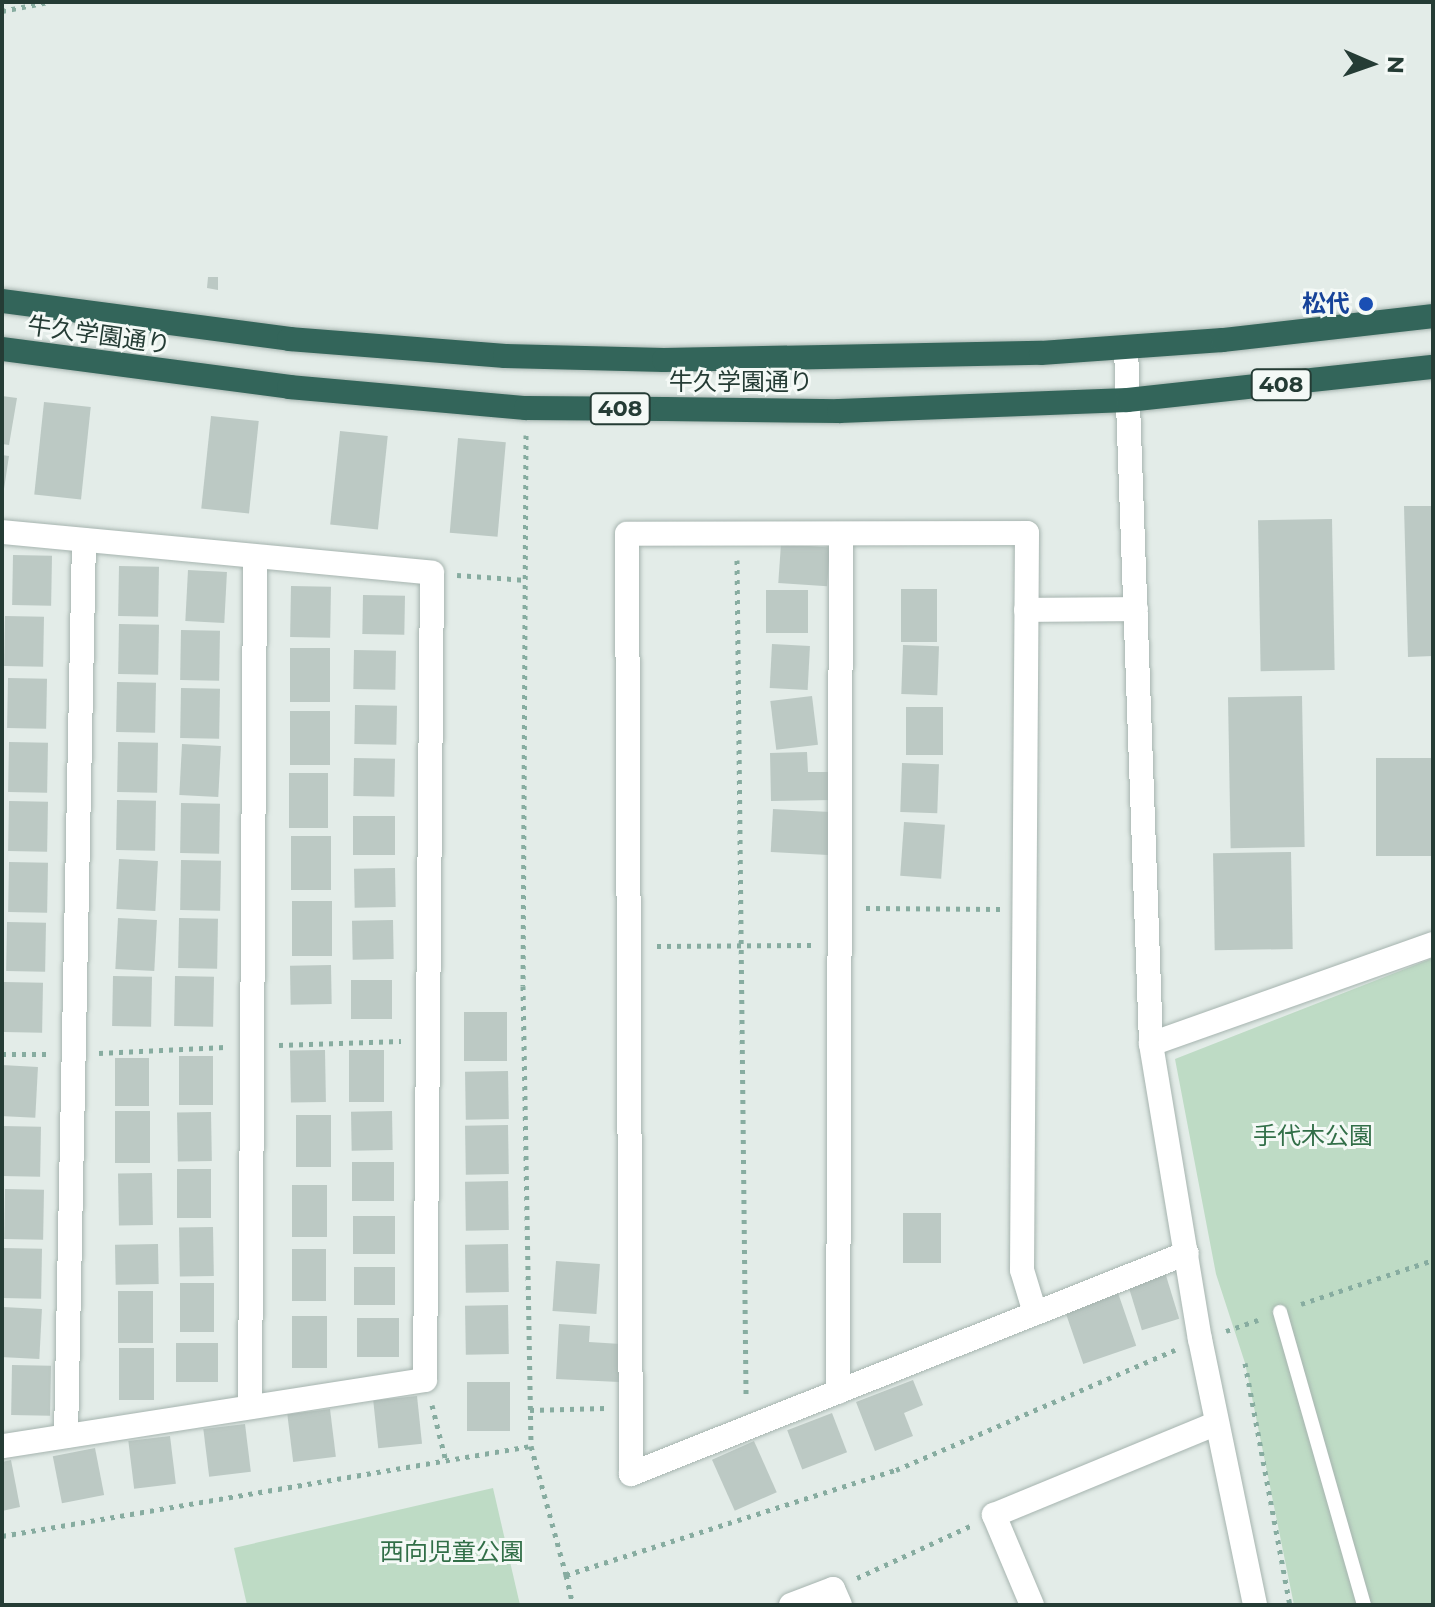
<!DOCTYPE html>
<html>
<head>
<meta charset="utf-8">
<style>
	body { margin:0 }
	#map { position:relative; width:1435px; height:1607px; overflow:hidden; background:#e3ece8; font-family:Montserrat,"Noto Sans JP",sans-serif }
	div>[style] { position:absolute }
	.green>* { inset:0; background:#bedbc5 }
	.building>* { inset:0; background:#bcc9c4; transform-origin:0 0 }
	.path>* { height:5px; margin-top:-2.5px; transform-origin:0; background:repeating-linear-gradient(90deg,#87aca0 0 4px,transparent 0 10px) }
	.roads { filter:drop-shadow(0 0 2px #a6b4af) drop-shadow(0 0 2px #a6b4af) }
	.lane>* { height:14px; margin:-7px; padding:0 7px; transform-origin:7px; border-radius:7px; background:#fff }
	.street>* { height:24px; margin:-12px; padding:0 12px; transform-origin:12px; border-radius:12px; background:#fff }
	.highway>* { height:24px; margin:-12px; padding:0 12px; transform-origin:12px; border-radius:12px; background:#33655a }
	.dots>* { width:22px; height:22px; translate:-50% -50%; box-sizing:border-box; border:4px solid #f4f9f6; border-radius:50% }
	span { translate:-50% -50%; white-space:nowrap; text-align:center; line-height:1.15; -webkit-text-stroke:6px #f4f9f6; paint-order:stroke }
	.shield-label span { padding:2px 6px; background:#f4f9f6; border:2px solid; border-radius:6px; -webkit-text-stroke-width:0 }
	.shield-label { font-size:22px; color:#253c35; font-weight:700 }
	.transit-label { font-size:24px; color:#164399; font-weight:700 }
	.right { translate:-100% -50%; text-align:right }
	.street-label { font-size:24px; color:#253c35 }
	.park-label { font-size:24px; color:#326f48 }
	.frame { position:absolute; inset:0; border:4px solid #253c35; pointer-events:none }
	.north { position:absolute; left:1331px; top:24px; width:80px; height:80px; -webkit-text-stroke:6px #f4f9f6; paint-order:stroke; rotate:92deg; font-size:22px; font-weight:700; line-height:32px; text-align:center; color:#253c35 }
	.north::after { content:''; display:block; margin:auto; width:28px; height:36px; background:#253c35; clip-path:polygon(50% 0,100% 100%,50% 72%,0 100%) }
</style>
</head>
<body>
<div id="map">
	<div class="green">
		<div style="clip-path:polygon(1433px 958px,1433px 1605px,1294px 1605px,1245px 1363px,1216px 1274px,1175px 1059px)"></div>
		<div style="clip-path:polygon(493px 1488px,520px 1605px,247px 1605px,234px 1548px)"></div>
	</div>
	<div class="building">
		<div style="clip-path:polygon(208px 277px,218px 277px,218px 290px,207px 288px)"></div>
		<div style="clip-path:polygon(2px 396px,17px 398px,9px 445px,2px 444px)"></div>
		<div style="left:44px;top:402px;width:47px;height:93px;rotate:6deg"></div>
		<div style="left:211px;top:416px;width:48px;height:93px;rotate:6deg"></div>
		<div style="left:340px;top:431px;width:48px;height:94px;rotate:6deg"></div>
		<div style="left:458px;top:438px;width:48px;height:95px;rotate:5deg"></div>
		<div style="clip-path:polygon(2px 455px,9px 456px,4px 489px,2px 489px)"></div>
		<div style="clip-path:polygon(1404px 506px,1433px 506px,1433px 656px,1408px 657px)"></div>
		<div style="left:1332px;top:519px;width:151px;height:74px;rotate:89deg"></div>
		<div style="left:781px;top:544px;width:49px;height:39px;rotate:4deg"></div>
		<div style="left:13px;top:555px;width:39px;height:50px;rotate:1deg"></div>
		<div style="left:119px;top:566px;width:40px;height:50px;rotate:1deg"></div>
		<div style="left:188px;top:570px;width:39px;height:51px;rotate:3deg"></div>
		<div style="left:291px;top:586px;width:40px;height:51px;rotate:1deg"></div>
		<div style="left:901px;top:589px;width:36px;height:53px"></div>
		<div style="left:766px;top:590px;width:42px;height:43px"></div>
		<div style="left:363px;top:595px;width:42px;height:39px;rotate:1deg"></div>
		<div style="left:5px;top:616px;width:39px;height:50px;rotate:1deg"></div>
		<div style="left:119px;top:624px;width:40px;height:50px;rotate:1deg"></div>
		<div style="left:181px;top:630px;width:39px;height:50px;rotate:1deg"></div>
		<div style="left:772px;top:644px;width:38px;height:44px;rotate:3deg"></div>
		<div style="left:903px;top:645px;width:36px;height:49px;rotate:2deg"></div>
		<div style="left:290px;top:648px;width:40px;height:54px"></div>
		<div style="left:354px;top:650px;width:42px;height:39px;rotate:1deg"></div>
		<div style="left:8px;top:678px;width:39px;height:50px;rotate:1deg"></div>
		<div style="left:117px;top:682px;width:39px;height:50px;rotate:1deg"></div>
		<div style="left:181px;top:688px;width:39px;height:50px;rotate:1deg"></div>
		<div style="left:812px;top:696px;width:49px;height:42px;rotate:83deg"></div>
		<div style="left:1302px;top:696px;width:151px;height:74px;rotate:89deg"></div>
		<div style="left:355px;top:705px;width:42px;height:39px;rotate:1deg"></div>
		<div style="left:906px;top:707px;width:37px;height:48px"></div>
		<div style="left:290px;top:711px;width:40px;height:54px"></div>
		<div style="left:9px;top:742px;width:39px;height:50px;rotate:1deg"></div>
		<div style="left:118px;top:742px;width:40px;height:50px;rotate:1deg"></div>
		<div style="left:182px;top:744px;width:39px;height:51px;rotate:3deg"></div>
		<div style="clip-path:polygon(807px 752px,808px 772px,833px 772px,833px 800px,771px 801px,770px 753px)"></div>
		<div style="left:354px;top:758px;width:41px;height:38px;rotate:1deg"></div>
		<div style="left:1433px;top:758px;width:98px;height:57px;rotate:90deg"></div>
		<div style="left:902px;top:763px;width:37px;height:49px;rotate:2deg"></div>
		<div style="left:289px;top:773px;width:39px;height:55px"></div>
		<div style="left:117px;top:800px;width:39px;height:50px;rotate:1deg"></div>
		<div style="left:9px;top:801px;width:39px;height:50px;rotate:1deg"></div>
		<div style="left:181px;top:803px;width:39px;height:50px;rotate:1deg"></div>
		<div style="left:773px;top:809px;width:62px;height:43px;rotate:3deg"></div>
		<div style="left:395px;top:816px;width:39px;height:42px;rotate:90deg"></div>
		<div style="left:904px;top:822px;width:41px;height:54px;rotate:4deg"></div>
		<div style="left:291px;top:836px;width:40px;height:54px"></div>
		<div style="left:1291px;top:852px;width:97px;height:78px;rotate:89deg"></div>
		<div style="left:119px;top:859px;width:39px;height:50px;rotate:3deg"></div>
		<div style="left:181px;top:860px;width:40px;height:50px;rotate:1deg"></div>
		<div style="left:9px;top:862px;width:39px;height:50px;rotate:1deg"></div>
		<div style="left:395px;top:868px;width:39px;height:41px;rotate:89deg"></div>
		<div style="left:332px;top:901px;width:55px;height:40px;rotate:90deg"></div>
		<div style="left:118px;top:918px;width:39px;height:51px;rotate:3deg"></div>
		<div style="left:179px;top:918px;width:39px;height:50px;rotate:1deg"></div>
		<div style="left:393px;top:920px;width:39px;height:41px;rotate:89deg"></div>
		<div style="left:7px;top:922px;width:39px;height:49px;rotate:1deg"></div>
		<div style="left:331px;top:965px;width:39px;height:41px;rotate:89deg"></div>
		<div style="left:113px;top:976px;width:39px;height:50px;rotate:1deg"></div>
		<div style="left:175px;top:976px;width:39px;height:50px;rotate:1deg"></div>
		<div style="left:351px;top:980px;width:41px;height:39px"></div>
		<div style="left:4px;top:982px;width:39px;height:50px;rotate:1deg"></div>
		<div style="left:464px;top:1012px;width:43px;height:49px"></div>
		<div style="left:325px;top:1050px;width:52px;height:35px;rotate:89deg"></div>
		<div style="left:384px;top:1050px;width:52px;height:35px;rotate:90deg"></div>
		<div style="left:179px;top:1056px;width:34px;height:49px"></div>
		<div style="left:115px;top:1058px;width:34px;height:48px"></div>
		<div style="left:2px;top:1065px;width:36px;height:51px;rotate:3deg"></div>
		<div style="left:508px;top:1071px;width:48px;height:43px;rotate:89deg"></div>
		<div style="left:115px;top:1111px;width:35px;height:52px"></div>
		<div style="left:392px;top:1111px;width:39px;height:41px;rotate:89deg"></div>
		<div style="left:211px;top:1112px;width:49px;height:34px;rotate:89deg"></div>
		<div style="left:296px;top:1115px;width:35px;height:52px"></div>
		<div style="left:508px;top:1125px;width:49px;height:43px;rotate:89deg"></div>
		<div style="left:2px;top:1126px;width:39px;height:50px;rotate:1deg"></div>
		<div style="left:352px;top:1162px;width:42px;height:39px"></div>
		<div style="left:177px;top:1169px;width:34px;height:49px"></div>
		<div style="left:152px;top:1173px;width:52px;height:34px;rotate:89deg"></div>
		<div style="left:508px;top:1181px;width:49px;height:43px;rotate:89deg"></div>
		<div style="left:327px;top:1185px;width:52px;height:35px;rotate:90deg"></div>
		<div style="left:5px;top:1189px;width:39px;height:50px;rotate:1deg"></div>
		<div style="left:903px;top:1213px;width:38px;height:50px"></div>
		<div style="left:395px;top:1216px;width:38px;height:42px;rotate:90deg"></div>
		<div style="left:213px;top:1227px;width:49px;height:34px;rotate:89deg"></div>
		<div style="left:158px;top:1244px;width:40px;height:43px;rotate:89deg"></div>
		<div style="left:508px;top:1244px;width:48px;height:43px;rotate:89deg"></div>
		<div style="left:2px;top:1248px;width:40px;height:50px;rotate:1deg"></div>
		<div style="left:292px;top:1249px;width:34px;height:52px"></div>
		<div style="left:556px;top:1261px;width:44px;height:50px;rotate:4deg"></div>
		<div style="left:354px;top:1267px;width:41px;height:38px"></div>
		<div style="left:1164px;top:1269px;width:52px;height:39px;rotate:73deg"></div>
		<div style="left:180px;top:1283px;width:34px;height:49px"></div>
		<div style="left:1117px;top:1290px;width:59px;height:56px;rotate:71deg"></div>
		<div style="left:153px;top:1291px;width:52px;height:35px;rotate:90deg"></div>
		<div style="left:508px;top:1305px;width:49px;height:43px;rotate:89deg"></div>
		<div style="left:3px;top:1307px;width:39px;height:50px;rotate:3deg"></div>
		<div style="left:327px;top:1316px;width:52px;height:35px;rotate:90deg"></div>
		<div style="left:399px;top:1318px;width:39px;height:42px;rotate:90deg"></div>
		<div style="clip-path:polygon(559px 1324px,590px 1326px,589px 1342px,621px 1344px,619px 1382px,556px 1379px)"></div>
		<div style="left:176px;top:1343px;width:42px;height:39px"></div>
		<div style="left:119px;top:1348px;width:35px;height:52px"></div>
		<div style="left:12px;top:1365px;width:39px;height:50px;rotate:1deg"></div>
		<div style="clip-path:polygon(913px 1380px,923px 1405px,904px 1413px,913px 1436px,875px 1451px,856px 1402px)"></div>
		<div style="left:510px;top:1382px;width:49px;height:43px;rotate:90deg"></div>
		<div style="left:417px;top:1396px;width:48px;height:44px;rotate:84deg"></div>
		<div style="left:330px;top:1409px;width:48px;height:43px;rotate:83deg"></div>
		<div style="left:832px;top:1413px;width:42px;height:48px;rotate:69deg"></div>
		<div style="left:245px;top:1424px;width:48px;height:42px;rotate:83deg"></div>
		<div style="left:170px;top:1436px;width:48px;height:42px;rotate:83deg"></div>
		<div style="left:754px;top:1441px;width:56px;height:46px;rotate:66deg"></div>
		<div style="left:95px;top:1448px;width:48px;height:43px;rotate:79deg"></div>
		<div style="clip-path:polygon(11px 1460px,20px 1507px,2px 1511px,2px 1462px)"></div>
	</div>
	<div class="path">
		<div style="left:2px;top:11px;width:47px;rotate:-11.1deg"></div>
		<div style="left:526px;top:435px;width:551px;rotate:90.31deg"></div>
		<div style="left:523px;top:986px;width:460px;rotate:89deg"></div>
		<div style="left:737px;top:560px;width:838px;rotate:89.38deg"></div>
		<div style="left:457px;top:575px;width:69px;rotate:4.1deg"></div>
		<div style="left:866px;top:908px;width:134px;rotate:0.4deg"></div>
		<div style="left:657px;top:946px;width:158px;rotate:-0.4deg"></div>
		<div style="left:279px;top:1045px;width:122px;rotate:-1.9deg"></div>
		<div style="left:99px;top:1053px;width:126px;rotate:-2.7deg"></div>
		<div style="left:2px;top:1054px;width:47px"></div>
		<div style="left:1301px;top:1304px;width:139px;rotate:-18.4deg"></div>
		<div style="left:1226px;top:1331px;width:34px;rotate:-19deg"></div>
		<div style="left:1245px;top:1363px;width:246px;rotate:79.5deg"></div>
		<div style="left:432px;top:1405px;width:58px;rotate:76deg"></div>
		<div style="left:530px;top:1410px;width:75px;rotate:-1.5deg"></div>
		<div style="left:2px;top:1536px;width:537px;rotate:-9.66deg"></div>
		<div style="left:531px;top:1446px;width:134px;rotate:74.8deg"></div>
		<div style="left:566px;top:1575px;width:346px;rotate:-17.7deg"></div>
		<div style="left:896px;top:1470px;width:304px;rotate:-23.3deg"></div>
		<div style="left:566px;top:1575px;width:31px;rotate:77deg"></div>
		<div style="left:857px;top:1578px;width:127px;rotate:-24.7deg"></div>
	</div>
	<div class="roads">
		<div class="lane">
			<div style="left:1280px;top:1312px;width:305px;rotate:74deg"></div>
		</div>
		<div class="street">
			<div style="left:1126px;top:348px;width:696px;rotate:87.94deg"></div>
			<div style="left:1151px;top:1044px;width:299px;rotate:80.6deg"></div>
			<div style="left:1200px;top:1339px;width:272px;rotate:78.3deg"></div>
			<div style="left:2px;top:532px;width:432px;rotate:5.4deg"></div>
			<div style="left:432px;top:573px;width:807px;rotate:90.5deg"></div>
			<div style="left:425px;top:1380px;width:428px;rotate:171.1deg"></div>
			<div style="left:1026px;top:610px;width:110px;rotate:-0.5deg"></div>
			<div style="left:1151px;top:1044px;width:299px;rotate:-19.5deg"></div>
			<div style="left:1035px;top:1313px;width:45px;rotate:-106.8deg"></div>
			<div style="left:1022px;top:1270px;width:737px;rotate:-89.61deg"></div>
			<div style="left:1027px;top:533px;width:400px;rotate:179.9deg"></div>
			<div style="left:627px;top:534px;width:940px;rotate:89.76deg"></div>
			<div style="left:631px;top:1474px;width:598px;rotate:-21.68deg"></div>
			<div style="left:838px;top:1392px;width:858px;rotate:-89.8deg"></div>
			<div style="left:250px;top:1407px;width:847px;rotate:-89.66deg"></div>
			<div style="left:66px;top:1436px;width:896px;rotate:-88.85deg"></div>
			<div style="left:791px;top:1605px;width:45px;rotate:-20.9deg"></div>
			<div style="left:833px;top:1589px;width:17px;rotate:66deg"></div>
			<div style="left:1032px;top:1605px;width:98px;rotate:-112.9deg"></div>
			<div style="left:994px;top:1515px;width:241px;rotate:-22.4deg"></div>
		</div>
		<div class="highway">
			<div style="left:2px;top:301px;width:290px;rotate:7.5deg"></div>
			<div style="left:289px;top:339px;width:217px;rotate:4.5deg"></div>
			<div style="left:505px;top:356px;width:159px;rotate:1.4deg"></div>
			<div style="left:664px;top:360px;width:377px;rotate:-1.1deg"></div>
			<div style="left:1041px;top:353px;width:182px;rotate:-4.1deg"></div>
			<div style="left:1223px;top:340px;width:211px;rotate:-6.5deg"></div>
			<div style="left:2px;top:349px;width:290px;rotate:7.5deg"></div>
			<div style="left:289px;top:387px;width:238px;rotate:5.1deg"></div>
			<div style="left:526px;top:408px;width:139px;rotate:0.4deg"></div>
			<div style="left:665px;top:409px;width:174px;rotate:0.7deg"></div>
			<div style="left:839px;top:411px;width:289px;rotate:-2.2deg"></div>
			<div style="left:1128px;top:400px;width:307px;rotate:-6.2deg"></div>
		</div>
	</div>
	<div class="dots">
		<div style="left:1366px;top:304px;background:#1a4fb4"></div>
	</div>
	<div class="shield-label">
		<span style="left:1281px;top:385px">408</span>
		<span style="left:620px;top:409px">408</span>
	</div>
	<div class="transit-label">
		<span class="right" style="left:1350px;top:304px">松代</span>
	</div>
	<div class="street-label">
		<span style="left:99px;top:335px;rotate:8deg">牛久学園通り</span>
		<span style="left:741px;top:382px">牛久学園通り</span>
	</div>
	<div class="park-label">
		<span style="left:1313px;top:1136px">手代木公園</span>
		<span style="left:452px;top:1552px">西向児童公園</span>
	</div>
	<div class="frame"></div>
	<div class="north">N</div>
</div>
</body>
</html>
